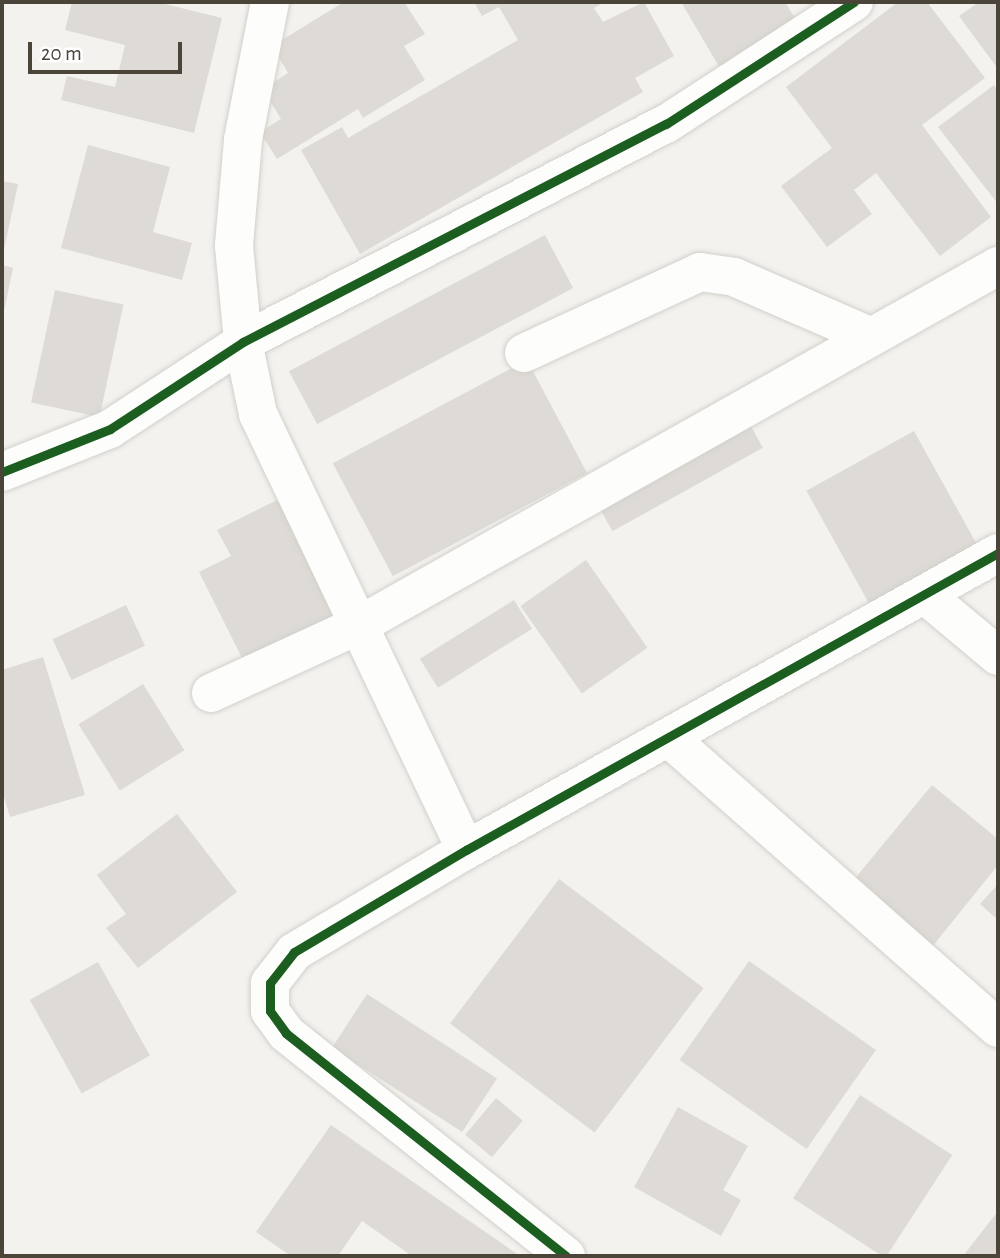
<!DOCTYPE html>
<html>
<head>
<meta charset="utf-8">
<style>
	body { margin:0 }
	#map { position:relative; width:1000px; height:1258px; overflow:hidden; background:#f4f2ee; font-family:"Alegreya Sans",sans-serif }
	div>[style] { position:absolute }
	.building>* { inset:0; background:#dedbd6; transform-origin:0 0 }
	.roads { filter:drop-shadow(0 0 2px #d2d0cb) drop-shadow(0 0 2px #d2d0cb) }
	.minor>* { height:38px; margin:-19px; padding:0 19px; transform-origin:19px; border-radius:19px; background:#fdfdfc }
	.cycleway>* { height:9px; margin:-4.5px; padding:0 4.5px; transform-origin:4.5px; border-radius:4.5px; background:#1b5e20 }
	span { translate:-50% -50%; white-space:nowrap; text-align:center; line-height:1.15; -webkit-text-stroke:5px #fff; paint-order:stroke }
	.frame { position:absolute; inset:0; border:4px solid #4b4439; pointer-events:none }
	.scale { position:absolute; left:28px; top:42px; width:154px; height:32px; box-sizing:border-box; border:4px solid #4b4439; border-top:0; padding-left:9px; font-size:21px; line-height:24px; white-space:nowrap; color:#4b4439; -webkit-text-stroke:5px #fff; paint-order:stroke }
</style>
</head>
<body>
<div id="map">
	<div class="building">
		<div style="clip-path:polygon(72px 2px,157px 2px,222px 18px,194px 133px,61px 100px,67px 76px,115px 87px,125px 45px,65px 30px)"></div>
		<div style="clip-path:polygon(344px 2px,404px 2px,425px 34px,404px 46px,425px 80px,363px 118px,358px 109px,277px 159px,260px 132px,281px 119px,263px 89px,288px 73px,272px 46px)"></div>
		<div style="clip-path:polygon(474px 2px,605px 2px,594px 8px,603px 22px,644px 2px,674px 56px,635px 78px,643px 92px,360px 254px,301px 150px,342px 127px,348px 138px,518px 40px,499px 7px,482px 16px)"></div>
		<div style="clip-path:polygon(681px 2px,785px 2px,802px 30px,724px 75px)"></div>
		<div style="clip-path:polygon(898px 2px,927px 2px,985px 78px,922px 125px,991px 217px,940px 256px,876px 173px,854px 190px,872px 214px,827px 247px,781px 186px,832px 148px,786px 87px)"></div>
		<div style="clip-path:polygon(979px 2px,998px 2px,998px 69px,959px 16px)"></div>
		<div style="clip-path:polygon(994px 85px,998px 91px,998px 204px,938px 127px)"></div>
		<div style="clip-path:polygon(88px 145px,170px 167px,153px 232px,192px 243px,182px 280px,61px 248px)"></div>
		<div style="clip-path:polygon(2px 181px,18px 184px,3px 254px,2px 253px)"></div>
		<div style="left:545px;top:235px;width:60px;height:290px;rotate:62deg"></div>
		<div style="clip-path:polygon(2px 265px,13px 268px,3px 316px,2px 316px)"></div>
		<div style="left:55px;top:290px;width:70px;height:115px;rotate:12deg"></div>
		<div style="left:527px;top:360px;width:128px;height:220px;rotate:62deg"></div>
		<div style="left:743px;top:412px;width:41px;height:172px;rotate:61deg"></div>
		<div style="left:914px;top:431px;width:132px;height:123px;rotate:61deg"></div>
		<div style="clip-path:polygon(287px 495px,345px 611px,244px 662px,199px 572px,231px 556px,217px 530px)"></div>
		<div style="left:586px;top:560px;width:107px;height:80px;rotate:55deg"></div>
		<div style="left:514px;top:600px;width:34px;height:111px;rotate:58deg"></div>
		<div style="left:126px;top:605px;width:45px;height:81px;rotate:65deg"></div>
		<div style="clip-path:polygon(43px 657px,85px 795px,10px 817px,2px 790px,2px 670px)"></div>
		<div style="left:143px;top:684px;width:78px;height:76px;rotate:58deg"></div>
		<div style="clip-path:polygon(932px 785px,998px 839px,998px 865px,932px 947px,852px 882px)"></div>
		<div style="clip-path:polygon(177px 814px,237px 892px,138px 968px,106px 928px,126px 914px,97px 875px)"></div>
		<div style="left:559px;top:879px;width:181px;height:181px;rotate:37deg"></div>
		<div style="clip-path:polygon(998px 884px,998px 920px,980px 904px)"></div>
		<div style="left:749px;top:961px;width:155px;height:121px;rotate:35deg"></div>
		<div style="left:98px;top:962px;width:107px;height:78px;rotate:61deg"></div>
		<div style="left:367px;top:994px;width:155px;height:64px;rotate:33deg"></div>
		<div style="left:860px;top:1095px;width:110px;height:123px;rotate:33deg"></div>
		<div style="left:496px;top:1098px;width:35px;height:48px;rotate:40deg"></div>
		<div style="clip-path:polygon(678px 1107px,748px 1146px,723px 1190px,741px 1200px,721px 1236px,634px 1187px)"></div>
		<div style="clip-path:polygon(331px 1125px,520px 1256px,412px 1256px,362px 1221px,338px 1256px,291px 1256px,256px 1232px)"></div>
		<div style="clip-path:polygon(998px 1211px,998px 1256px,963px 1256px)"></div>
	</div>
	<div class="roads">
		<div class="minor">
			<div style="left:270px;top:2px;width:141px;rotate:101.1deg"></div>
			<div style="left:243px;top:140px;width:106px;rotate:94.9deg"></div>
			<div style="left:234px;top:246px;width:96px;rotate:84.6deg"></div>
			<div style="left:243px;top:342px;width:74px;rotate:78.2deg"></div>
			<div style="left:258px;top:414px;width:483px;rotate:64.5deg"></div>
			<div style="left:524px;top:353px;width:194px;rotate:-24.7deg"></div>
			<div style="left:700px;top:272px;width:34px;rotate:8deg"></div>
			<div style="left:734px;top:277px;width:150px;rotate:23.5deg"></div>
			<div style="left:2px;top:472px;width:116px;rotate:-21.7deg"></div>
			<div style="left:110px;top:429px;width:159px;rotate:-33.2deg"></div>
			<div style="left:243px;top:342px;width:476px;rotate:-27.3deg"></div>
			<div style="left:666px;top:124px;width:224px;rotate:-33deg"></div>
			<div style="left:925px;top:595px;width:95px;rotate:39.9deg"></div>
			<div style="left:211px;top:693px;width:165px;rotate:-24.7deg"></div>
			<div style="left:361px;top:624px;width:731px;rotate:-29.34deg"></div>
			<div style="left:670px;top:739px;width:437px;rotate:41.4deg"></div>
			<div style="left:566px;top:1256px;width:358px;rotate:-141.5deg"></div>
			<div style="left:286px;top:1033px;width:27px;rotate:-126deg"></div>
			<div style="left:270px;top:1011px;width:28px;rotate:-90deg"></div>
			<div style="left:270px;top:983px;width:39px;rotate:-52deg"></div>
			<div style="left:294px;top:952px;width:200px;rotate:-30.7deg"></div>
			<div style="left:466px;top:850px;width:609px;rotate:-29.17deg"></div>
		</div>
	</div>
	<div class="cycleway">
		<div style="left:2px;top:472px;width:116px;rotate:-21.7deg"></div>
		<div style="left:110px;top:429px;width:159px;rotate:-33.2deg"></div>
		<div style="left:243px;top:342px;width:476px;rotate:-27.3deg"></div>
		<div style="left:666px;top:124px;width:224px;rotate:-33deg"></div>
		<div style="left:566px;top:1256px;width:358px;rotate:-141.5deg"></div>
		<div style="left:286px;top:1033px;width:27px;rotate:-126deg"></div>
		<div style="left:270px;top:1011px;width:28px;rotate:-90deg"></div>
		<div style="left:270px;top:983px;width:39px;rotate:-52deg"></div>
		<div style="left:294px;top:952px;width:200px;rotate:-30.7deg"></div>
		<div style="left:466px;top:850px;width:609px;rotate:-29.17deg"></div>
	</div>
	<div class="frame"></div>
	<div class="scale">20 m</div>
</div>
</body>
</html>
